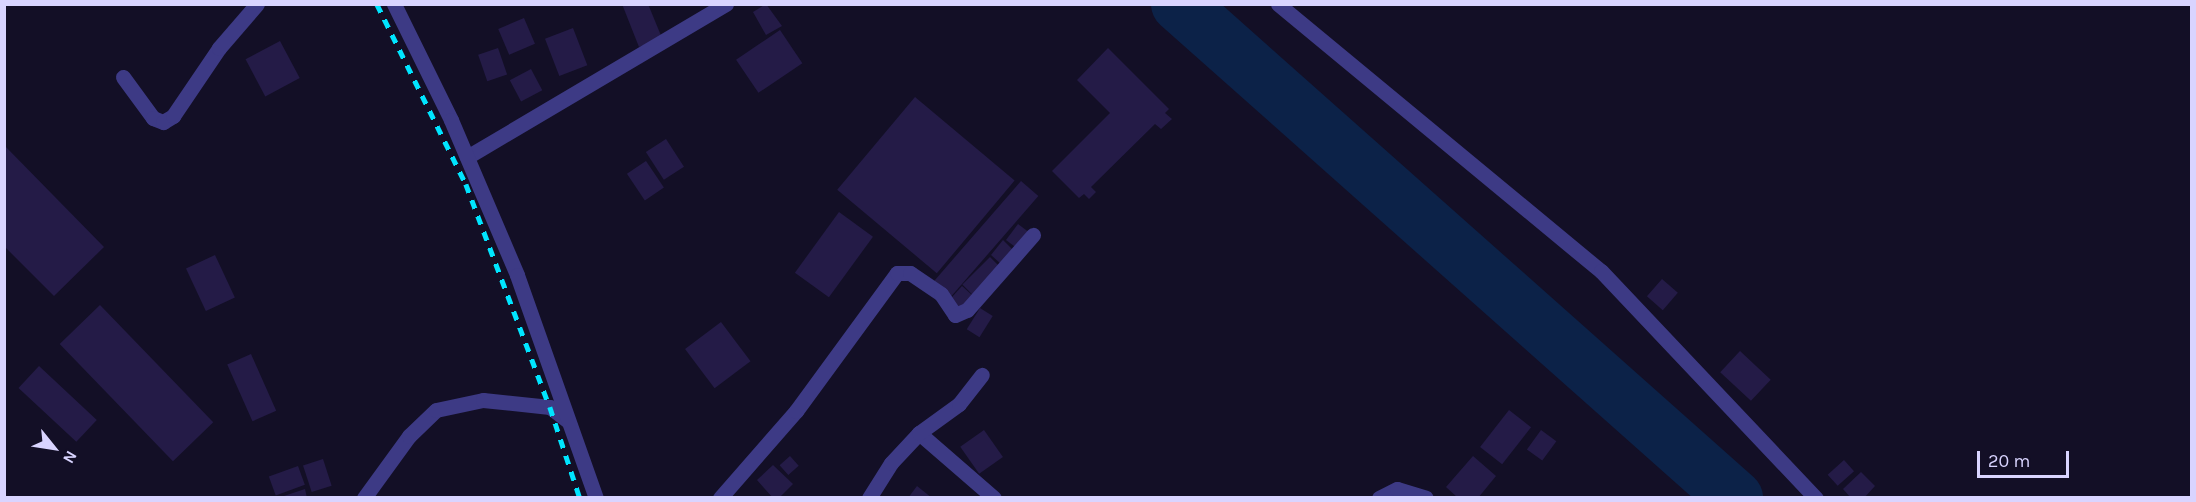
<!DOCTYPE html>
<html>
<head>
<meta charset="utf-8">
<style>
	body { margin:0 }
	#map { position:relative; width:2196px; height:502px; overflow:hidden; background:#130f26; font-family:Karla,sans-serif }
	div>[style] { position:absolute }
	.river>* { height:56px; margin:-28px; padding:0 28px; transform-origin:28px; border-radius:28px; background:#0c2248 }
	.building>* { inset:0; background:#241b47; transform-origin:0 0 }
	.minor>* { height:15px; margin:-7.5px; padding:0 7.5px; transform-origin:7.5px; border-radius:7.5px; background:#3d3a85 }
	.tertiary>* { height:15px; margin:-7.5px; padding:0 7.5px; transform-origin:7.5px; border-radius:7.5px; background:#3d3a85 }
	.rail>* { height:4.5px; margin-top:-2.25px; transform-origin:0; background:repeating-linear-gradient(90deg,#00e5ff 0 9px,transparent 0 17px) }
	span { translate:-50% -50%; white-space:nowrap; text-align:center; line-height:1.15; -webkit-text-stroke:4.5px #130f26; paint-order:stroke }
	.frame { position:absolute; inset:0; border:6px solid #d9d4ff; pointer-events:none }
	.north { position:absolute; left:24px; top:418px; width:60px; height:60px; -webkit-text-stroke:4px #130f26; paint-order:stroke; rotate:120deg; font-size:16px; font-weight:700; line-height:24px; text-align:center; color:#d9d4ff }
	.north::after { content:''; display:block; margin:auto; width:21px; height:27px; background:#d9d4ff; clip-path:polygon(50% 0,100% 100%,50% 72%,0 100%) }
	.scale { position:absolute; left:1977px; top:451px; width:92px; height:27px; box-sizing:border-box; border:3px solid #d9d4ff; border-top:0; padding-left:8px; font-size:18px; line-height:21px; white-space:nowrap; color:#d9d4ff; -webkit-text-stroke:4px #130f26; paint-order:stroke }
</style>
</head>
<body>
<div id="map">
	<div class="river">
		<div style="left:1179px;top:4px;width:744px;rotate:41.62deg"></div>
	</div>
	<div class="building">
		<div style="clip-path:polygon(622px 4px,648px 4px,662px 38px,639px 47px)"></div>
		<div style="clip-path:polygon(766px 4px,782px 26px,766px 35px,753px 12px)"></div>
		<div style="left:524px;top:18px;width:28px;height:28px;rotate:67deg"></div>
		<div style="left:573px;top:28px;width:40px;height:30px;rotate:69deg"></div>
		<div style="left:780px;top:30px;width:40px;height:53px;rotate:56deg"></div>
		<div style="left:280px;top:41px;width:42px;height:39px;rotate:62deg"></div>
		<div style="left:498px;top:48px;width:28px;height:21px;rotate:71deg"></div>
		<div style="clip-path:polygon(1108px 48px,1169px 109px,1165px 113px,1172px 119px,1161px 129px,1155px 124px,1091px 187px,1096px 192px,1089px 199px,1084px 194px,1079px 198px,1052px 171px,1110px 113px,1077px 80px)"></div>
		<div style="left:531px;top:69px;width:24px;height:24px;rotate:62deg"></div>
		<div style="left:915px;top:97px;width:130px;height:121px;rotate:40deg"></div>
		<div style="left:666px;top:139px;width:33px;height:24px;rotate:57deg"></div>
		<div style="clip-path:polygon(4px 145px,104px 247px,54px 296px,4px 246px)"></div>
		<div style="left:646px;top:161px;width:32px;height:23px;rotate:56deg"></div>
		<div style="left:1021px;top:181px;width:23px;height:136px;rotate:41deg"></div>
		<div style="left:839px;top:212px;width:42px;height:75px;rotate:36deg"></div>
		<div style="left:1018px;top:224px;width:15px;height:20px;rotate:37deg"></div>
		<div style="clip-path:polygon(1003px 240px,1014px 251px,1001px 264px,991px 255px)"></div>
		<div style="left:215px;top:255px;width:47px;height:32px;rotate:65deg"></div>
		<div style="left:990px;top:257px;width:14px;height:39px;rotate:45deg"></div>
		<div style="left:1662px;top:279px;width:21px;height:23px;rotate:41deg"></div>
		<div style="left:962px;top:286px;width:15px;height:21px;rotate:42deg"></div>
		<div style="left:100px;top:305px;width:163px;height:56px;rotate:46deg"></div>
		<div style="left:980px;top:308px;width:15px;height:25px;rotate:32deg"></div>
		<div style="left:721px;top:322px;width:49px;height:45px;rotate:53deg"></div>
		<div style="left:1740px;top:351px;width:42px;height:29px;rotate:43deg"></div>
		<div style="left:251px;top:354px;width:62px;height:26px;rotate:66deg"></div>
		<div style="left:39px;top:366px;width:79px;height:30px;rotate:43deg"></div>
		<div style="left:1509px;top:410px;width:28px;height:47px;rotate:38deg"></div>
		<div style="left:984px;top:430px;width:33px;height:29px;rotate:55deg"></div>
		<div style="left:1541px;top:430px;width:19px;height:24px;rotate:36deg"></div>
		<div style="left:790px;top:456px;width:13px;height:14px;rotate:48deg"></div>
		<div style="clip-path:polygon(1473px 456px,1496px 476px,1478px 498px,1458px 498px,1446px 487px)"></div>
		<div style="left:323px;top:459px;width:28px;height:21px;rotate:72deg"></div>
		<div style="left:1844px;top:460px;width:15px;height:22px;rotate:48deg"></div>
		<div style="clip-path:polygon(773px 465px,793px 484px,779px 498px,773px 498px,757px 480px)"></div>
		<div style="left:298px;top:466px;width:20px;height:31px;rotate:70deg"></div>
		<div style="clip-path:polygon(1861px 472px,1875px 486px,1864px 498px,1851px 498px,1843px 489px)"></div>
		<div style="clip-path:polygon(917px 486px,932px 498px,908px 498px)"></div>
		<div style="clip-path:polygon(305px 489px,307px 498px,281px 498px,281px 497px)"></div>
	</div>
	<div class="minor">
		<div style="left:123px;top:77px;width:51px;rotate:53.8deg"></div>
		<div style="left:153px;top:118px;width:11px;rotate:22deg"></div>
		<div style="left:163px;top:122px;width:12px;rotate:-31deg"></div>
		<div style="left:173px;top:116px;width:82px;rotate:-55.9deg"></div>
		<div style="left:219px;top:48px;width:58px;rotate:-49.2deg"></div>
		<div style="left:467px;top:157px;width:301px;rotate:-30.6deg"></div>
		<div style="left:919px;top:433px;width:99px;rotate:40.9deg"></div>
		<div style="left:364px;top:498px;width:77px;rotate:-54deg"></div>
		<div style="left:409px;top:436px;width:37px;rotate:-44deg"></div>
		<div style="left:436px;top:410px;width:48px;rotate:-12deg"></div>
		<div style="left:483px;top:400px;width:67px;rotate:6deg"></div>
		<div style="left:550px;top:407px;width:23px;rotate:38deg"></div>
		<div style="left:720px;top:498px;width:116px;rotate:-48.9deg"></div>
		<div style="left:796px;top:411px;width:171px;rotate:-53.8deg"></div>
		<div style="left:897px;top:273px;width:13px"></div>
		<div style="left:910px;top:273px;width:37px;rotate:34deg"></div>
		<div style="left:941px;top:294px;width:25px;rotate:56deg"></div>
		<div style="left:955px;top:315px;width:13px;rotate:-23deg"></div>
		<div style="left:967px;top:310px;width:100px;rotate:-48.7deg"></div>
		<div style="left:869px;top:498px;width:41px;rotate:-57.8deg"></div>
		<div style="left:891px;top:463px;width:41px;rotate:-47deg"></div>
		<div style="left:919px;top:433px;width:49px;rotate:-35.9deg"></div>
		<div style="left:959px;top:404px;width:37px;rotate:-52deg"></div>
		<div style="left:1379px;top:498px;width:20px;rotate:-27deg"></div>
		<div style="left:1397px;top:489px;width:30px;rotate:17deg"></div>
	</div>
	<div class="tertiary">
		<div style="left:394px;top:4px;width:129px;rotate:63.8deg"></div>
		<div style="left:451px;top:120px;width:168px;rotate:66.9deg"></div>
		<div style="left:517px;top:275px;width:237px;rotate:70.5deg"></div>
		<div style="left:1278px;top:4px;width:419px;rotate:39.6deg"></div>
		<div style="left:1601px;top:271px;width:313px;rotate:46.6deg"></div>
	</div>
	<div class="rail">
		<div style="left:377px;top:4px;width:201px;rotate:63.7deg"></div>
		<div style="left:466px;top:184px;width:238px;rotate:69.4deg"></div>
		<div style="left:550px;top:407px;width:96px;rotate:71.8deg"></div>
	</div>
	<div class="frame"></div>
	<div class="north">N</div>
	<div class="scale">20 m</div>
</div>
</body>
</html>
